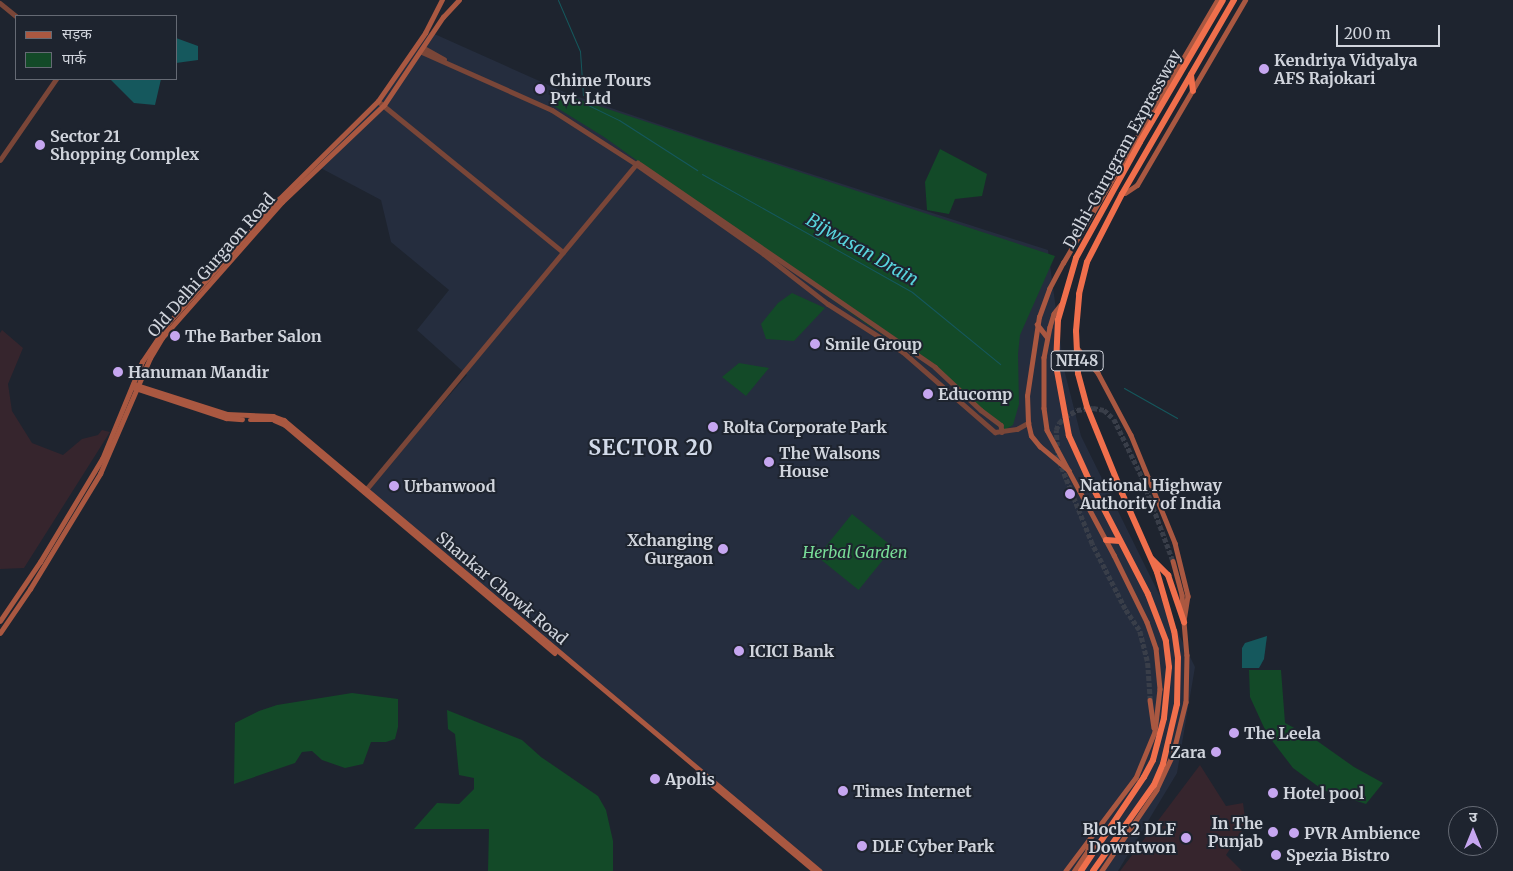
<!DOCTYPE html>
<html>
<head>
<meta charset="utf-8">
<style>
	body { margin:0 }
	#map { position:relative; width:1513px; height:871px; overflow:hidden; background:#1e242f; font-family:Merriweather,"Noto Sans Devanagari",serif }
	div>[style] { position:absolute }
	.commercial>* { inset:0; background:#36252d }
	.built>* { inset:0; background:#252d3e }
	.green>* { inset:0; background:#134a28; transform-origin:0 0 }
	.water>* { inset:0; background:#15585d }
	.stream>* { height:1px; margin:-0.5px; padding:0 0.5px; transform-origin:0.5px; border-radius:0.5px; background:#15585d }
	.secondary-tunnel>* { height:4.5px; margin-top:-2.25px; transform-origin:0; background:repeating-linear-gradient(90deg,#393e49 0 4.5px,transparent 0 6.5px) }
	.tertiary>* { height:4.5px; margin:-2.25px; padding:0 2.25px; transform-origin:2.25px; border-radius:2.25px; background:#7a4638 }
	.secondary>* { height:4.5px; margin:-2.25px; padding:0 2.25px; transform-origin:2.25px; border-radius:2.25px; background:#aa5841 }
	.motorway>* { height:6px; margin:-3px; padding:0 3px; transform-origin:3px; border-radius:3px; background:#f06f4c }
	.dots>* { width:14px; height:14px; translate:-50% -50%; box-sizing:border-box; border:2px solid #1e242f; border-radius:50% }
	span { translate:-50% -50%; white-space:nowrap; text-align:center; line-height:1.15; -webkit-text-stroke:4px #1e242f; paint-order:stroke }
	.shield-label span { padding:1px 4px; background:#1e242f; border:1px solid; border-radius:4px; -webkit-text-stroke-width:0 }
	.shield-label { font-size:15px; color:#d0d4dc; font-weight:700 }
	.poi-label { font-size:16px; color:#d0d4dc; font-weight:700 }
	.left { translate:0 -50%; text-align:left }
	.right { translate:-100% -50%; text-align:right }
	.street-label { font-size:16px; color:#d0d4dc }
	.park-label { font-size:16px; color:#78dc97; font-style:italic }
	.water-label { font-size:18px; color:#58d4dd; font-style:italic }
	.district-label { font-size:21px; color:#d2dae9; font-weight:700; letter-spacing:1px }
	.legend { position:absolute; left:15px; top:15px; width:162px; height:65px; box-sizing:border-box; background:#1e242f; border:1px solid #656a74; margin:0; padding:6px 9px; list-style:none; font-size:15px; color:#d0d4dc }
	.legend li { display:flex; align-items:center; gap:10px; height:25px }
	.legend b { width:25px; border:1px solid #656a74 }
	.north { position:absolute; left:1448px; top:806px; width:50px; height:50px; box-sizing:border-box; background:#1e242f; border:1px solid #656a74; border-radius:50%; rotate:0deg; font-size:14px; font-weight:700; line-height:20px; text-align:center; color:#d0d4dc }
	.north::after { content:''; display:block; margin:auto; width:18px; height:22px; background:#c6a6f0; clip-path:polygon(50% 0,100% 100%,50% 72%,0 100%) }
	.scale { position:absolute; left:1336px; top:25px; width:104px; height:22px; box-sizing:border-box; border:2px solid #d0d4dc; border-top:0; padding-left:6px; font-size:15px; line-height:18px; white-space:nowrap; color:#d0d4dc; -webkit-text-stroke:4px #1e242f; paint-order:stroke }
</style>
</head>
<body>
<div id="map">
	<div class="commercial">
		<div style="clip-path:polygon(2px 330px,23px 348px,8px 384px,12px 411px,32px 443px,63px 455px,82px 439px,98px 435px,102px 430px,110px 432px,24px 568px,0 569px,0 333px)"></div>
		<div style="clip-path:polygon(1200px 765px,1226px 806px,1243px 803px,1246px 825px,1226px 855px,1242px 871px,1120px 871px)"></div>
	</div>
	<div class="built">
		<div style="clip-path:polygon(430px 32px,564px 92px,711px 142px,1048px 250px,1064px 369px,1081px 436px,1195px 667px,1177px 773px,1118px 871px,823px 871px,366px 491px,467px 375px,417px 330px,449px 290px,391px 242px,381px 200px,315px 165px,386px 93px)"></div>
	</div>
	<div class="green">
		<div style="clip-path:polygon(562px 94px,1055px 256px,1020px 335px,1018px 354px,1019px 404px,1013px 425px,1003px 431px,925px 361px,868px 325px,604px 137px,554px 106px)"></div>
		<div style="clip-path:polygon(940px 149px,987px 174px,982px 196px,955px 199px,949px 214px,927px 210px,925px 182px)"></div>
		<div style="clip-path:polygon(792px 293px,825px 308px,794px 341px,766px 339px,761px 324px,778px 303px)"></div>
		<div style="clip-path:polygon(739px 363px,769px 368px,746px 396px,722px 377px)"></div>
		<div style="left:852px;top:514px;width:53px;height:55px;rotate:39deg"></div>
		<div style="clip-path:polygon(1249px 670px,1281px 670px,1285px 723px,1313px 738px,1354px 767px,1383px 783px,1366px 804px,1323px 790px,1293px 768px,1267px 734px,1250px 697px)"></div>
		<div style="clip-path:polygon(352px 693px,398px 699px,398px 727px,395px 739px,386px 742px,371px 742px,363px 764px,345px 768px,322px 760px,312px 751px,302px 752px,295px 763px,234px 784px,235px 723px,259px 711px,277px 705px)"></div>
		<div style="clip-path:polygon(447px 710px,522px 740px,541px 757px,598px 796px,606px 810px,613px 841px,613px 871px,488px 871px,489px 829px,414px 829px,437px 803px,459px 804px,474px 789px,474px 778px,459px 775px,455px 734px,448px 729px)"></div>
	</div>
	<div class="water">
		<div style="clip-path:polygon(176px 38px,198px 46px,198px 60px,176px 63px)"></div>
		<div style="clip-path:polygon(110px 79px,161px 79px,155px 105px,134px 103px)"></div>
		<div style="clip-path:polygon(1267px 636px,1264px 659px,1259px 668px,1242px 668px,1242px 648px,1245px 643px)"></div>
	</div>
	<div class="stream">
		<div style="left:558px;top:0;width:56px;rotate:66.7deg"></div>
		<div style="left:580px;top:51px;width:44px;rotate:86.1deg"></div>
		<div style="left:584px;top:101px;width:2px;rotate:90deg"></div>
		<div style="left:584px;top:103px;width:39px;rotate:26deg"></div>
		<div style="left:619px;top:120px;width:93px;rotate:32.7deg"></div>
		<div style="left:702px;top:174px;width:241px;rotate:29.3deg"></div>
		<div style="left:912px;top:292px;width:114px;rotate:39.3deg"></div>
		<div style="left:1124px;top:388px;width:61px;rotate:29.5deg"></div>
	</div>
	<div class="secondary-tunnel">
		<div style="left:1150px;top:700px;width:39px;rotate:-94deg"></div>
		<div style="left:1147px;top:661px;width:32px;rotate:-104deg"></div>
		<div style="left:1139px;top:630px;width:25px;rotate:-124deg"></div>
		<div style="left:1125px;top:609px;width:73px;rotate:-116.9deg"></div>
		<div style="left:1092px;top:544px;width:92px;rotate:-111.8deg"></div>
		<div style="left:1058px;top:459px;width:29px;rotate:-94deg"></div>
		<div style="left:1056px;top:430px;width:8px;rotate:-67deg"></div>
		<div style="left:1059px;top:423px;width:8px;rotate:-45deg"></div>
		<div style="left:1065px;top:417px;width:14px;rotate:-30deg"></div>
		<div style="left:1077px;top:410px;width:16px;rotate:-7deg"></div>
		<div style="left:1093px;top:408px;width:11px;rotate:10deg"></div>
		<div style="left:1104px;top:410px;width:13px;rotate:42deg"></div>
		<div style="left:1114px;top:419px;width:64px;rotate:64.2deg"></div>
		<div style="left:1142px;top:477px;width:90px;rotate:69.7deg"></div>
	</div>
	<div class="tertiary">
		<div style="left:0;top:3px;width:21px;rotate:39deg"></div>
		<div style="left:424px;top:48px;width:23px;rotate:29deg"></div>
		<div style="left:422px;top:52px;width:142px;rotate:24deg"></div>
		<div style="left:552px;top:110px;width:100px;rotate:32.7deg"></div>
		<div style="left:636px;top:164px;width:156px;rotate:35.1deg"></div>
		<div style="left:764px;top:254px;width:81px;rotate:38deg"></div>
		<div style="left:828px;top:304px;width:89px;rotate:32.6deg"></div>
		<div style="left:903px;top:352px;width:122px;rotate:41deg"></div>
		<div style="left:995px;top:432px;width:22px;rotate:-8deg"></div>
		<div style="left:1017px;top:429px;width:13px;rotate:-29deg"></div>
		<div style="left:378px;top:101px;width:239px;rotate:39.2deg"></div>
		<div style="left:0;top:160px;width:98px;rotate:-55.3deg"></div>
		<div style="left:640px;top:164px;width:358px;rotate:34.5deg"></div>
		<div style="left:935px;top:367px;width:63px;rotate:43.1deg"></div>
		<div style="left:981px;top:410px;width:25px;rotate:37deg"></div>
		<div style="left:1001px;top:425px;width:7px;rotate:82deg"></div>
		<div style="left:364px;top:492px;width:428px;rotate:-50.3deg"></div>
	</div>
	<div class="secondary">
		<div style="left:1125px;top:193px;width:14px;rotate:-34deg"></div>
		<div style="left:1137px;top:185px;width:214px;rotate:-59.7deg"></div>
		<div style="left:1061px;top:305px;width:11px;rotate:128deg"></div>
		<div style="left:1054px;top:314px;width:14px;rotate:107deg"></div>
		<div style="left:1050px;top:327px;width:31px;rotate:101deg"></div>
		<div style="left:1044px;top:357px;width:51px;rotate:90deg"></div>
		<div style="left:1044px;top:408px;width:22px;rotate:82deg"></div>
		<div style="left:1047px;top:430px;width:142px;rotate:61.8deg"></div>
		<div style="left:1114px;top:555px;width:75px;rotate:63.8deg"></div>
		<div style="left:1147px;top:622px;width:28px;rotate:71deg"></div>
		<div style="left:1156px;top:648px;width:41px;rotate:84.4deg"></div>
		<div style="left:1160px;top:689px;width:43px;rotate:96.6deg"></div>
		<div style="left:1155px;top:732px;width:50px;rotate:112.4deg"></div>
		<div style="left:1136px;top:778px;width:116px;rotate:127deg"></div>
		<div style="left:1037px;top:324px;width:16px;rotate:52deg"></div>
		<div style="left:1078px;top:349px;width:31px;rotate:50deg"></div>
		<div style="left:1098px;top:373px;width:70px;rotate:62deg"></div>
		<div style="left:1131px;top:435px;width:117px;rotate:67.8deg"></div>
		<div style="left:1175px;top:543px;width:55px;rotate:76.2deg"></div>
		<div style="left:1188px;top:596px;width:26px;rotate:99deg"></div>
		<div style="left:1184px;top:622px;width:33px;rotate:85deg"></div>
		<div style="left:1187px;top:655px;width:47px;rotate:91.2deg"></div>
		<div style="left:1186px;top:702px;width:55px;rotate:103.8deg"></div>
		<div style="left:1173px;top:755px;width:38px;rotate:115deg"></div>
		<div style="left:1157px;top:790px;width:98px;rotate:124.2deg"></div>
		<div style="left:133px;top:384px;width:99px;rotate:17.7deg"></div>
		<div style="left:227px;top:414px;width:46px;rotate:2.5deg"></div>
		<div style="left:273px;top:416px;width:12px;rotate:20deg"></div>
		<div style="left:284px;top:420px;width:700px;rotate:40.08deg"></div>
		<div style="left:132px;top:387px;width:99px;rotate:18.3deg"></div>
		<div style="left:226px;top:418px;width:16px;rotate:4deg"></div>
		<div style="left:250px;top:420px;width:24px"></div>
		<div style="left:274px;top:420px;width:12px;rotate:24deg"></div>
		<div style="left:285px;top:425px;width:353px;rotate:40.2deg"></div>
		<div style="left:1069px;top:471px;width:38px;rotate:-140deg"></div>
		<div style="left:1040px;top:447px;width:14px;rotate:-129deg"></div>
		<div style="left:1031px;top:436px;width:13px;rotate:-103deg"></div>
		<div style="left:1028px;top:423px;width:27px;rotate:-92deg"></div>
		<div style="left:1027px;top:396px;width:80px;rotate:-81.4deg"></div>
		<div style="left:1039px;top:317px;width:30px;rotate:-70deg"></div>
		<div style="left:1049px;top:289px;width:30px;rotate:-62deg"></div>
		<div style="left:1063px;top:263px;width:305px;rotate:-59.6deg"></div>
		<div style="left:1173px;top:561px;width:35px;rotate:75deg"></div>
		<div style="left:1182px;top:595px;width:21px;rotate:85deg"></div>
		<div style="left:0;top:621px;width:71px;rotate:-55.9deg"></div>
		<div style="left:40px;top:562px;width:120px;rotate:-59deg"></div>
		<div style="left:102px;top:459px;width:105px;rotate:-67.6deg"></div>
		<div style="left:142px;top:362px;width:48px;rotate:-56deg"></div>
		<div style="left:169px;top:322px;width:165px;rotate:-48.2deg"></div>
		<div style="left:279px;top:199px;width:139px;rotate:-44.7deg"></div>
		<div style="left:378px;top:101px;width:83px;rotate:-55.3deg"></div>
		<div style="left:425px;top:33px;width:37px;rotate:-63deg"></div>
		<div style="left:0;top:633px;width:53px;rotate:-55.7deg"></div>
		<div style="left:30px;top:589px;width:135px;rotate:-58.7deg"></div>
		<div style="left:100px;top:474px;width:126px;rotate:-66.7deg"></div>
		<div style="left:150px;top:358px;width:23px;rotate:-59deg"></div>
		<div style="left:162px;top:338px;width:181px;rotate:-48.6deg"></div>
		<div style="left:282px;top:202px;width:141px;rotate:-43.6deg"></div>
		<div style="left:384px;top:105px;width:106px;rotate:-56.2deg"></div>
		<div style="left:443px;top:17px;width:23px;rotate:-47deg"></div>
		<div style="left:1150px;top:700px;width:28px;rotate:82deg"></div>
		<div style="left:697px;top:772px;width:154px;rotate:40deg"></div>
		<div style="left:1074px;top:871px;width:23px;rotate:-56deg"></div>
		<div style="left:1087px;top:852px;width:10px;rotate:-79deg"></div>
	</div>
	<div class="motorway">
		<div style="left:1191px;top:75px;width:16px;rotate:83deg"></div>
		<div style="left:1106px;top:540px;width:14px;rotate:4deg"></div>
		<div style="left:1152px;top:559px;width:23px;rotate:45deg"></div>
		<div style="left:1168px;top:575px;width:50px;rotate:71.2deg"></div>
		<div style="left:1081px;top:871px;width:113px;rotate:-56.2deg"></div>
		<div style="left:1144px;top:777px;width:19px;rotate:-62deg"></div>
		<div style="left:1153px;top:760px;width:43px;rotate:-75.3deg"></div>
		<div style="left:1164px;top:718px;width:51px;rotate:-84.4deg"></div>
		<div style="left:1169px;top:667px;width:26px;rotate:-97deg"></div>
		<div style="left:1166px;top:641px;width:50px;rotate:-111deg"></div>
		<div style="left:1148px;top:594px;width:126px;rotate:-117.4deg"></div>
		<div style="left:1090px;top:482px;width:51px;rotate:-114.5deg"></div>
		<div style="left:1069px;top:436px;width:72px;rotate:-100.4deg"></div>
		<div style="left:1056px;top:365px;width:45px;rotate:-87.5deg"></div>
		<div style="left:1058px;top:320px;width:65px;rotate:-73.8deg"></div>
		<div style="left:1076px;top:258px;width:132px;rotate:-61.1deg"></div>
		<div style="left:1140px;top:142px;width:164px;rotate:-59.7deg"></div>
		<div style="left:1093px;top:871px;width:105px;rotate:-54.7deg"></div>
		<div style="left:1154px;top:785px;width:23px;rotate:-67deg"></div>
		<div style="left:1163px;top:764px;width:62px;rotate:-76.9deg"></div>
		<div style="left:1177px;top:704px;width:46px;rotate:-88.8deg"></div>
		<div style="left:1178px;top:658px;width:27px;rotate:-98deg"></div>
		<div style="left:1174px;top:631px;width:61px;rotate:-106.1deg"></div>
		<div style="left:1157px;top:572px;width:86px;rotate:-113.9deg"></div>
		<div style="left:1122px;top:493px;width:93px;rotate:-112.1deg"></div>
		<div style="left:1087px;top:407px;width:35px;rotate:-105deg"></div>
		<div style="left:1078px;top:373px;width:42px;rotate:-92.7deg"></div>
		<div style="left:1076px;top:331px;width:37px;rotate:-85deg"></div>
		<div style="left:1079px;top:294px;width:33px;rotate:-76deg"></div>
		<div style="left:1087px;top:262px;width:76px;rotate:-62.8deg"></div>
		<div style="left:1122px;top:194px;width:224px;rotate:-60deg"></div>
	</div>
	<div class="dots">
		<div style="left:1264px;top:69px;background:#c6a6f0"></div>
		<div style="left:540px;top:89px;background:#c6a6f0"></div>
		<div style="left:40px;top:145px;background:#c6a6f0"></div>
		<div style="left:175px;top:336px;background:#c6a6f0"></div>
		<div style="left:815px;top:344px;background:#c6a6f0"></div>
		<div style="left:118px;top:372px;background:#c6a6f0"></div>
		<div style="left:928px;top:394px;background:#c6a6f0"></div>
		<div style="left:713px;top:427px;background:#c6a6f0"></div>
		<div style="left:769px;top:462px;background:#c6a6f0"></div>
		<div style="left:394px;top:486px;background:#c6a6f0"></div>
		<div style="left:1070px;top:494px;background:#c6a6f0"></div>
		<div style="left:723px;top:549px;background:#c6a6f0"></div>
		<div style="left:739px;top:651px;background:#c6a6f0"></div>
		<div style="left:1234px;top:733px;background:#c6a6f0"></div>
		<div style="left:1216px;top:752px;background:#c6a6f0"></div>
		<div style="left:655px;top:779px;background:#c6a6f0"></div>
		<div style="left:843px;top:791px;background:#c6a6f0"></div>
		<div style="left:1273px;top:793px;background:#c6a6f0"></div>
		<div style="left:1273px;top:832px;background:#c6a6f0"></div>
		<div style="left:1294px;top:833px;background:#c6a6f0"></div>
		<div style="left:1186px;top:838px;background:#c6a6f0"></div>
		<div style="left:862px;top:846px;background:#c6a6f0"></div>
		<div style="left:1276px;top:855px;background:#c6a6f0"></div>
	</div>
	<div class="shield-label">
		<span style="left:1077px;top:361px">NH48</span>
	</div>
	<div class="poi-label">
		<span class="left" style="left:1274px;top:69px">Kendriya Vidyalya<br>AFS Rajokari</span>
		<span class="left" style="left:550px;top:89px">Chime Tours<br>Pvt. Ltd</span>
		<span class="left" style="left:50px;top:145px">Sector 21<br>Shopping Complex</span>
		<span class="left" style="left:185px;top:336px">The Barber Salon</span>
		<span class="left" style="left:825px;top:344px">Smile Group</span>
		<span class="left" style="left:128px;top:372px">Hanuman Mandir</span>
		<span class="left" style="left:938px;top:394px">Educomp</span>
		<span class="left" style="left:723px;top:427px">Rolta Corporate Park</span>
		<span class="left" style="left:779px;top:462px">The Walsons<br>House</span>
		<span class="left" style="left:1080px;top:494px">National Highway<br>Authority of India</span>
		<span class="left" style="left:404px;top:486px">Urbanwood</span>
		<span class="right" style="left:713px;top:549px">Xchanging<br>Gurgaon</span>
		<span class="left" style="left:749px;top:651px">ICICI Bank</span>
		<span class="left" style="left:1244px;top:733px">The Leela</span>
		<span class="right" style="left:1206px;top:752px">Zara</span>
		<span class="left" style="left:665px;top:779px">Apolis</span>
		<span class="left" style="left:853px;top:791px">Times Internet</span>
		<span class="left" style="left:1283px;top:793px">Hotel pool</span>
		<span class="right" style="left:1263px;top:832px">In The<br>Punjab</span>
		<span class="right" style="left:1176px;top:838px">Block 2 DLF<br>Downtwon</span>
		<span class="left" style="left:1304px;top:833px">PVR Ambience</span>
		<span class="left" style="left:872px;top:846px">DLF Cyber Park</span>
		<span class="left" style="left:1286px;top:855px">Spezia Bistro</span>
	</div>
	<div class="street-label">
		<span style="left:1122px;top:149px;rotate:-61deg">Delhi-Gurugram Expressway</span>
		<span style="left:211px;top:265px;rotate:-49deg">Old Delhi Gurgaon Road</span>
		<span style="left:502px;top:588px;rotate:40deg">Shankar Chowk Road</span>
	</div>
	<div class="park-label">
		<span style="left:855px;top:552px">Herbal Garden</span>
	</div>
	<div class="water-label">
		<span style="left:862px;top:250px;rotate:30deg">Bijwasan Drain</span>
	</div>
	<div class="district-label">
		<span style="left:651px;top:448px">SECTOR 20</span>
	</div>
	<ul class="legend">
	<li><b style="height:6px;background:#aa5841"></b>सड़क</li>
	<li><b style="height:14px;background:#134a28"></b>पार्क</li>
	</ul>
	<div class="north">उ</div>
	<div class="scale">200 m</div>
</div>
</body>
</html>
